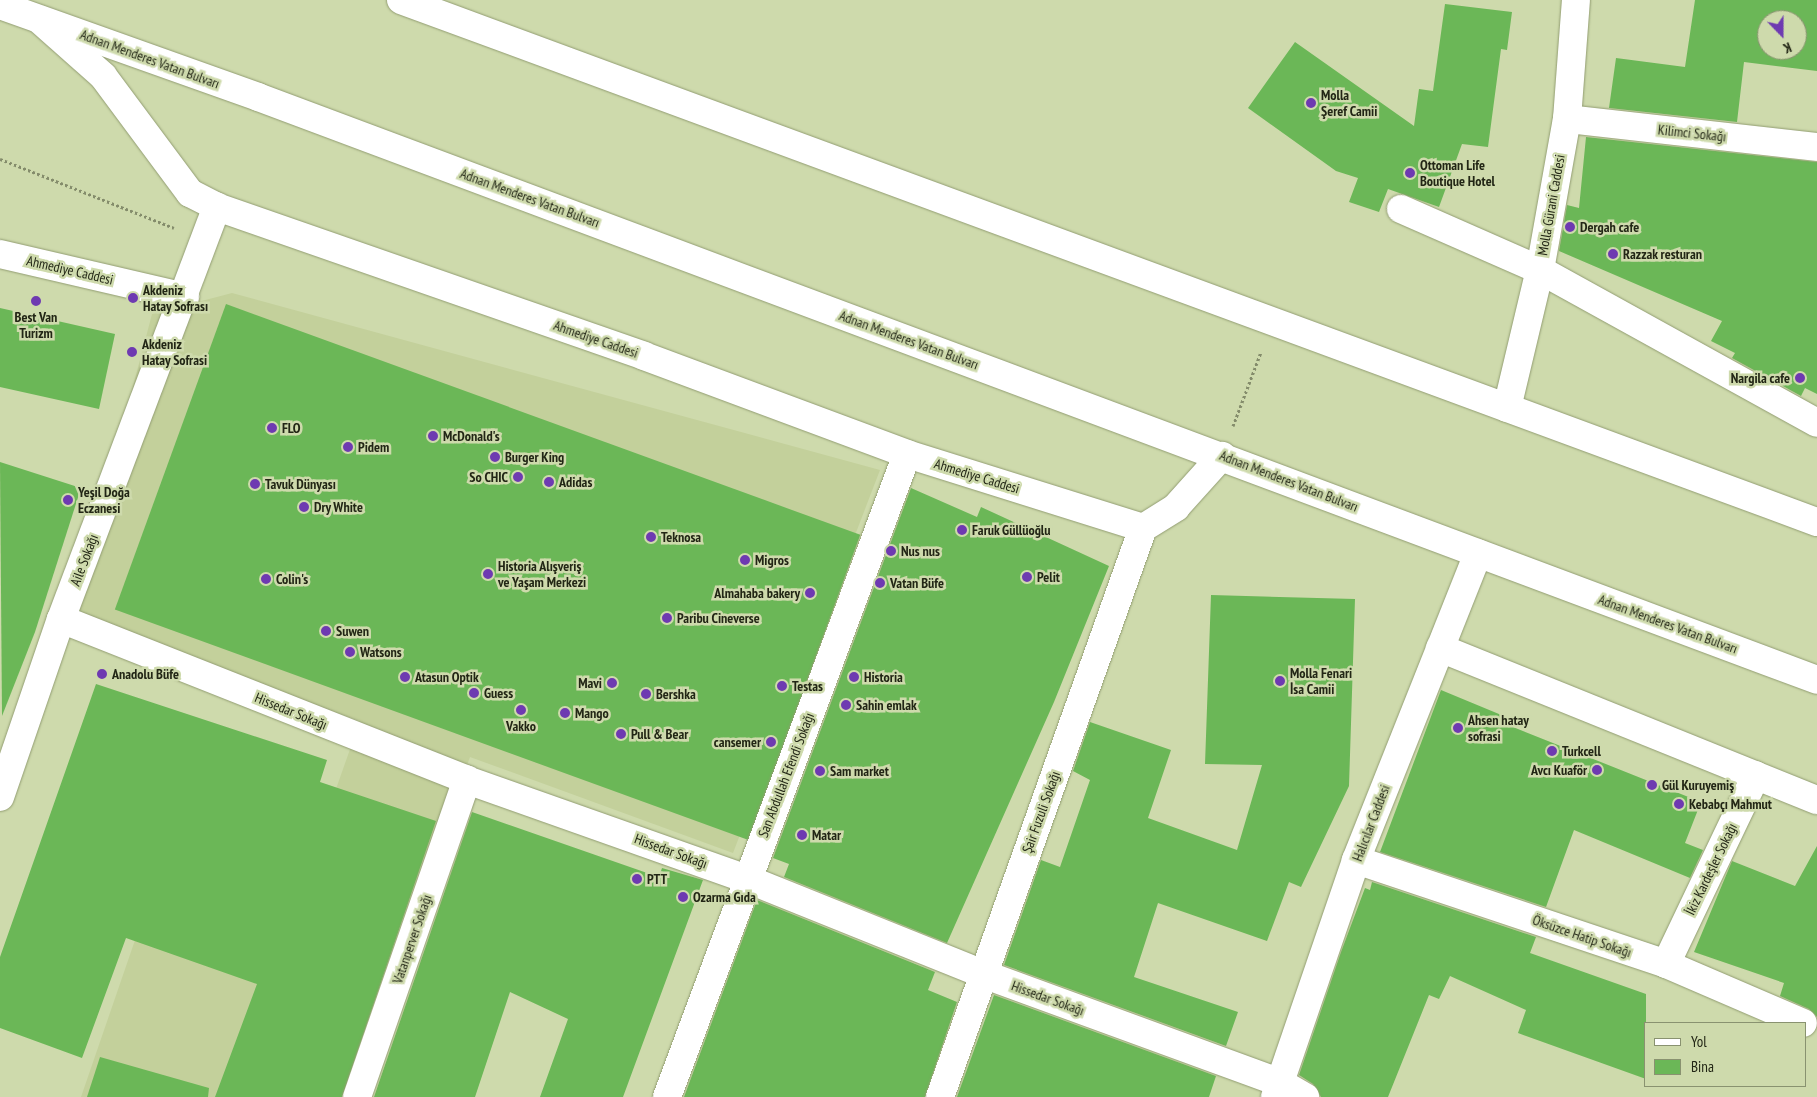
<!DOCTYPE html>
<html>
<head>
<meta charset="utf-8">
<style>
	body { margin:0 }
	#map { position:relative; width:1817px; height:1097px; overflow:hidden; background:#cedaac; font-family:"PT Sans Narrow",sans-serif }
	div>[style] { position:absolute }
	.built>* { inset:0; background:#c3d09b }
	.building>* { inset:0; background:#6bb757; transform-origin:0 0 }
	.path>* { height:3px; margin-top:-1.5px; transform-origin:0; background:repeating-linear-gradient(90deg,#848c6b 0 2.5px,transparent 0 5px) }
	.roads { filter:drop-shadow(0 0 1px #929d72) drop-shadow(0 0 1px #929d72) }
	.street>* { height:28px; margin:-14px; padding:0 14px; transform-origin:14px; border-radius:14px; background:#fff }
	.secondary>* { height:28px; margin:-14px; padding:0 14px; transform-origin:14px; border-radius:14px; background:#fff }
	.primary>* { height:28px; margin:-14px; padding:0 14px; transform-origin:14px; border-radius:14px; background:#fff }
	.dots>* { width:14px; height:14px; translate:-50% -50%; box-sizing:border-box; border:2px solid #cedaac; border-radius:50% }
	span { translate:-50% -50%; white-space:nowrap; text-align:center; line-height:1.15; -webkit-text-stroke:5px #cedaac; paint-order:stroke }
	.street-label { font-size:14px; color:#222615 }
	.poi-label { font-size:14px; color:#222615; font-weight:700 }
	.left { translate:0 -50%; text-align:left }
	.right { translate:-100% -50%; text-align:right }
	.legend { position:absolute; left:1644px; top:1022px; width:162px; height:65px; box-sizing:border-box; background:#cedaac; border:1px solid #899270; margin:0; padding:6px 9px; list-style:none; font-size:15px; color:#222615 }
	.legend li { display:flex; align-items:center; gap:10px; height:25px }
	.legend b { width:25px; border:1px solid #899270 }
	.north { position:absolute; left:1757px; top:10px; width:50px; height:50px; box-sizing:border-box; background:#cedaac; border:1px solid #899270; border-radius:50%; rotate:158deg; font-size:14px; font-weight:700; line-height:20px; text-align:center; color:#222615 }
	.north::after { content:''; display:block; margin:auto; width:18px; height:22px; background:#6e3ab1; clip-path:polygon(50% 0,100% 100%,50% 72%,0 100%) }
</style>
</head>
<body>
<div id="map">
	<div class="built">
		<div style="clip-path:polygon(232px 293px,880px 470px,733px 853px,470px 757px,344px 1097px,81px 1097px,165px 853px,302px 885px,360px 721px,72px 619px,152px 314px)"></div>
	</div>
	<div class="building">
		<div style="clip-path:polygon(evenodd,1695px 0,1817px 0,1817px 71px,1744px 62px,1737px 122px,1609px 108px,1616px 58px,1685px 67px,1695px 0,1767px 20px,1797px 20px,1797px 50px,1767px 50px,1767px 20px)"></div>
		<div style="clip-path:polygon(1445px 4px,1512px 12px,1507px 50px,1501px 49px,1488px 147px,1462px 144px,1439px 207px,1388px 189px,1379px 212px,1349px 202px,1358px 178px,1336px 171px,1248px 108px,1295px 42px,1414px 126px,1419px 89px,1433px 91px)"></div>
		<div style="clip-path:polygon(1586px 137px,1817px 162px,1817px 394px,1805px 388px,1801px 396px,1732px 358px,1735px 353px,1711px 341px,1722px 321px,1559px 251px,1567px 205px,1579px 208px)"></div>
		<div style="left:226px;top:304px;width:675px;height:325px;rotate:20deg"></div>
		<div style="clip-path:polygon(0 308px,115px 334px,99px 409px,0 387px)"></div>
		<div style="clip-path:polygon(0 462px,81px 488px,35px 632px,2px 716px)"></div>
		<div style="clip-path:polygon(911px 488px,977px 517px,981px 507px,1109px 566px,1054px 702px,947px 943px,784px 877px,789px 864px,773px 858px)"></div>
		<div style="clip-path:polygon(1211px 595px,1355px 599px,1349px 786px,1301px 887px,1289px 882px,1267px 941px,1158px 903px,1134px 977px,1238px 1012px,1226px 1046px,1004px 965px,1041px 860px,1060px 867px,1090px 780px,1073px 771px,1090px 722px,1171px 750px,1148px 818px,1237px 850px,1262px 765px,1205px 764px)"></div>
		<div style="clip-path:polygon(96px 684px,327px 760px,320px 782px,436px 821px,342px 1097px,215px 1097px,257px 984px,126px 938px,82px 1058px,0 1028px,0 957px)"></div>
		<div style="clip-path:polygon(1441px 690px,1511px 719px,1508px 725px,1701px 802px,1685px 843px,1703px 850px,1690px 878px,1574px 830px,1546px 907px,1380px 852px)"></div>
		<div style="clip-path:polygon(472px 812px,650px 874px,659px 877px,662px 868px,703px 880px,623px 1097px,540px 1097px,568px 1019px,510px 992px,475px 1097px,374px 1097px)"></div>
		<div style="clip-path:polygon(1817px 846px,1817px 1017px,1809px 1009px,1780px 996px,1784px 983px,1694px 952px,1732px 861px,1795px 886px)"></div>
		<div style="clip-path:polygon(1372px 882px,1536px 937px,1530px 953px,1646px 994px,1646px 1079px,1518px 1033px,1526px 1010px,1450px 976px,1439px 999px,1429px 995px,1388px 1097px,1321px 1097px,1313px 1084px,1299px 1075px,1341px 952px,1365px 888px,1370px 890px)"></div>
		<div style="clip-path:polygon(757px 900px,935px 972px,928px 990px,957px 1002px,925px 1097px,684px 1097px)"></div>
		<div style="clip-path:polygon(994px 995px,1216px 1076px,1209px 1097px,957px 1097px)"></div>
		<div style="clip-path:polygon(100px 1057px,209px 1088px,208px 1097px,87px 1097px)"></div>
	</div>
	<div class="path">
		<div style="left:0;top:159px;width:187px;rotate:21.6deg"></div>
		<div style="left:1233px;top:426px;width:79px;rotate:-69.3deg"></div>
	</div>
	<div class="roads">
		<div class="street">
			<div style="left:40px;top:20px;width:84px;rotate:41.6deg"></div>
			<div style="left:103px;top:76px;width:146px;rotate:53.4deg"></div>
			<div style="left:190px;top:193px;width:30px;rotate:27deg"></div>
			<div style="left:217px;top:207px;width:452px;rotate:19.2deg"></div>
			<div style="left:644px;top:356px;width:281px;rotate:20.4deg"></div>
			<div style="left:907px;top:454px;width:247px;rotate:17.4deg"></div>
			<div style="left:1143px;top:528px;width:39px;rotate:-32deg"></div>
			<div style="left:1176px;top:507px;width:69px;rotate:-48deg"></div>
			<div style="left:1567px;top:119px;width:252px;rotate:6.4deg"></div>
			<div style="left:1401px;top:209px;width:152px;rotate:23.7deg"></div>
			<div style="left:1540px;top:270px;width:316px;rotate:28.9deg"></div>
			<div style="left:0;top:254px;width:190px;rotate:13.1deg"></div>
			<div style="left:61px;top:619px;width:437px;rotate:21.6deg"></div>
			<div style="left:467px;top:780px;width:297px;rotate:19.5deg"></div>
			<div style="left:747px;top:879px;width:254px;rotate:21.9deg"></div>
			<div style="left:983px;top:974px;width:317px;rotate:20.1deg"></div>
			<div style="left:1281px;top:1083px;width:28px;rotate:30deg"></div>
			<div style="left:1440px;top:648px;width:406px;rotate:22deg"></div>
			<div style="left:0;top:797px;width:188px;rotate:-71.1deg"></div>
			<div style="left:61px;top:619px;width:441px;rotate:-69.3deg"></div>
			<div style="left:1356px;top:860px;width:327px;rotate:18.5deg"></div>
			<div style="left:1666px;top:964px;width:149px;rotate:23.3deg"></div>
			<div style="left:1666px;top:964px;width:209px;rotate:-64.5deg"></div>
			<div style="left:357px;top:1097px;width:336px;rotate:-70.9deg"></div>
			<div style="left:667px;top:1097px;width:686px;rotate:-69.53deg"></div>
			<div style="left:940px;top:1097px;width:604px;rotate:-70.37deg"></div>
		</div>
		<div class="secondary">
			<div style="left:1507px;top:408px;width:142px;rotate:-76.6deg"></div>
			<div style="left:1540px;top:270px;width:153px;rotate:-79.9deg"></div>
			<div style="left:1567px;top:119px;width:119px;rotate:-85.7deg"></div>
			<div style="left:1275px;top:1097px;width:250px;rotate:-71.1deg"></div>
			<div style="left:1356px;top:860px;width:330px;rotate:-68.3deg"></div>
		</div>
		<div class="primary">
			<div style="left:401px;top:0;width:1509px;rotate:20.24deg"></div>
			<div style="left:0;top:5px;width:274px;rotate:19.6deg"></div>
			<div style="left:258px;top:97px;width:1664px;rotate:20.5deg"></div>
		</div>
	</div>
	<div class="dots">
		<div style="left:1311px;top:103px;background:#6e3ab1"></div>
		<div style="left:1410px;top:173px;background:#6e3ab1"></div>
		<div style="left:1570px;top:227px;background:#6e3ab1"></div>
		<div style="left:1613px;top:254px;background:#6e3ab1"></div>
		<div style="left:133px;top:298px;background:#6e3ab1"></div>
		<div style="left:36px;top:301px;background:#6e3ab1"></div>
		<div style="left:132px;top:352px;background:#6e3ab1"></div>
		<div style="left:1800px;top:378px;background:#6e3ab1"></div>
		<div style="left:272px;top:428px;background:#6e3ab1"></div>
		<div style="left:433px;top:436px;background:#6e3ab1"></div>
		<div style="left:348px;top:447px;background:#6e3ab1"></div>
		<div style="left:495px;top:457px;background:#6e3ab1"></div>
		<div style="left:518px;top:477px;background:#6e3ab1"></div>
		<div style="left:549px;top:482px;background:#6e3ab1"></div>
		<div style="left:255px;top:484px;background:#6e3ab1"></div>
		<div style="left:68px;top:500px;background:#6e3ab1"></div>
		<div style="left:304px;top:507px;background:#6e3ab1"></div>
		<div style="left:962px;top:530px;background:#6e3ab1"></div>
		<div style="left:651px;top:537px;background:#6e3ab1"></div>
		<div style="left:891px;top:551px;background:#6e3ab1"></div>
		<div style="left:745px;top:560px;background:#6e3ab1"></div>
		<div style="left:488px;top:574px;background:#6e3ab1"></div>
		<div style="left:1027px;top:577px;background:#6e3ab1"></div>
		<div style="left:266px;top:579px;background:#6e3ab1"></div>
		<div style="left:880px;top:583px;background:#6e3ab1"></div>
		<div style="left:810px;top:593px;background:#6e3ab1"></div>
		<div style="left:667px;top:618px;background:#6e3ab1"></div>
		<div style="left:326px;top:631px;background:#6e3ab1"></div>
		<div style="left:350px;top:652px;background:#6e3ab1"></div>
		<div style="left:102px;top:674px;background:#6e3ab1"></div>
		<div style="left:405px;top:677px;background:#6e3ab1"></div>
		<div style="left:854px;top:677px;background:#6e3ab1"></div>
		<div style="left:1280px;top:681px;background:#6e3ab1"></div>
		<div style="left:612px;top:683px;background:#6e3ab1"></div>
		<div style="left:782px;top:686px;background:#6e3ab1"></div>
		<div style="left:474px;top:693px;background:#6e3ab1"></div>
		<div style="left:646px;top:694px;background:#6e3ab1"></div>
		<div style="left:846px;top:705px;background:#6e3ab1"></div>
		<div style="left:521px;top:710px;background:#6e3ab1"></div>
		<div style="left:565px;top:713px;background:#6e3ab1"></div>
		<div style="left:1458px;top:728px;background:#6e3ab1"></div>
		<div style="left:621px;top:734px;background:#6e3ab1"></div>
		<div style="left:771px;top:742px;background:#6e3ab1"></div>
		<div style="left:1552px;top:751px;background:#6e3ab1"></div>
		<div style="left:1597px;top:770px;background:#6e3ab1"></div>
		<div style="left:820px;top:771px;background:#6e3ab1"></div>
		<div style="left:1652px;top:785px;background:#6e3ab1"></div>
		<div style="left:1679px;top:804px;background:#6e3ab1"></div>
		<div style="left:802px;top:835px;background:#6e3ab1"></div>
		<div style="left:637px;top:879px;background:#6e3ab1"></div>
		<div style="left:683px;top:897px;background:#6e3ab1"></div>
	</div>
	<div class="street-label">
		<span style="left:150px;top:59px;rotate:20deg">Adnan Menderes Vatan Bulvarı</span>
		<span style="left:1692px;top:133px;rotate:6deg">Kilimci Sokağı</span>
		<span style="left:530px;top:198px;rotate:20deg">Adnan Menderes Vatan Bulvarı</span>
		<span style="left:1551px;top:205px;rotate:-80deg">Molla Gürani Caddesi</span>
		<span style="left:70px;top:270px;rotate:13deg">Ahmediye Caddesi</span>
		<span style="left:596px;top:339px;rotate:19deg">Ahmediye Caddesi</span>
		<span style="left:909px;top:340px;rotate:20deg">Adnan Menderes Vatan Bulvarı</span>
		<span style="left:977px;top:476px;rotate:17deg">Ahmediye Caddesi</span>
		<span style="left:1289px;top:481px;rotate:21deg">Adnan Menderes Vatan Bulvarı</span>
		<span style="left:84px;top:560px;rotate:-69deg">Aile Sokağı</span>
		<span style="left:1668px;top:624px;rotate:20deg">Adnan Menderes Vatan Bulvarı</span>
		<span style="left:291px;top:711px;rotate:22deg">Hissedar Sokağı</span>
		<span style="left:786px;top:775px;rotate:-69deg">San Abdullah Efendi Sokağı</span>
		<span style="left:1041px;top:812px;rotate:-70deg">Şair Fuzuli Sokağı</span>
		<span style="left:1371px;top:823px;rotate:-69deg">Halıcılar Caddesi</span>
		<span style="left:671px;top:851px;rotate:20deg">Hissedar Sokağı</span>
		<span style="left:1711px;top:869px;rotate:-64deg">İkiz Kardeşler Sokağı</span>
		<span style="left:1582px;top:936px;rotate:19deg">Öksüzce Hatip Sokağı</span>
		<span style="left:412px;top:939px;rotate:-71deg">Vatanperver Sokağı</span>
		<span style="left:1048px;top:998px;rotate:20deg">Hissedar Sokağı</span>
	</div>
	<div class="poi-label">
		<span class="left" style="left:1321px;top:103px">Molla<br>Şeref Camii</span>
		<span class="left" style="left:1420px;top:173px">Ottoman Life<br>Boutique Hotel</span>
		<span class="left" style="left:1580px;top:227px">Dergah cafe</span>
		<span class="left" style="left:1623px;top:254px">Razzak resturan</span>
		<span class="left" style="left:143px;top:298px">Akdeniz<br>Hatay Sofrası</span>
		<span style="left:36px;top:325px">Best Van<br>Turizm</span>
		<span class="left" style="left:142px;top:352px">Akdeniz<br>Hatay Sofrasi</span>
		<span class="right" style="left:1790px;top:378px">Nargila cafe</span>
		<span class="left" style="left:282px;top:428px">FLO</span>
		<span class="left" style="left:443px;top:436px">McDonald's</span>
		<span class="left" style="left:358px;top:447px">Pidem</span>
		<span class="left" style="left:505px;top:457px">Burger King</span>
		<span class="right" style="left:508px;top:477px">So CHIC</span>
		<span class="left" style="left:559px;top:482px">Adidas</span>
		<span class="left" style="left:265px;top:484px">Tavuk Dünyası</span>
		<span class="left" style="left:78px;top:500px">Yeşil Doğa<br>Eczanesi</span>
		<span class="left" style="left:314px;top:507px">Dry White</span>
		<span class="left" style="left:972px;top:530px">Faruk Güllüoğlu</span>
		<span class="left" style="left:661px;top:537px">Teknosa</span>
		<span class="left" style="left:901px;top:551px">Nus nus</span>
		<span class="left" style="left:755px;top:560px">Migros</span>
		<span class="left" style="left:498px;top:574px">Historia Alışveriş<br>ve Yaşam Merkezi</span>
		<span class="left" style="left:1037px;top:577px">Pelit</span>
		<span class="left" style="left:276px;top:579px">Colin's</span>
		<span class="left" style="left:890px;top:583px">Vatan Büfe</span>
		<span class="right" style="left:800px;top:593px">Almahaba bakery</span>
		<span class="left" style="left:677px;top:618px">Paribu Cineverse</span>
		<span class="left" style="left:336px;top:631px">Suwen</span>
		<span class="left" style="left:360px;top:652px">Watsons</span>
		<span class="left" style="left:1290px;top:681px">Molla Fenari<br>İsa Camii</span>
		<span class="left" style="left:112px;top:674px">Anadolu Büfe</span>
		<span class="left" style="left:415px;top:677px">Atasun Optik</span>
		<span class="left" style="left:864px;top:677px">Historia</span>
		<span class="right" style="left:602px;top:683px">Mavi</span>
		<span class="left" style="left:792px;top:686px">Testas</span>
		<span class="left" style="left:484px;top:693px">Guess</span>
		<span class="left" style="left:656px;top:694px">Bershka</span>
		<span class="left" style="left:856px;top:705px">Sahin emlak</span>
		<span class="left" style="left:575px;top:713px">Mango</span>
		<span class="left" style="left:1468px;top:728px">Ahsen hatay<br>sofrasi</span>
		<span style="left:521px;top:726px">Vakko</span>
		<span class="left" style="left:631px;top:734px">Pull &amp; Bear</span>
		<span class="right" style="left:761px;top:742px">cansemer</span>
		<span class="left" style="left:1562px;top:751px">Turkcell</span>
		<span class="right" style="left:1587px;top:770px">Avcı Kuaför</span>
		<span class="left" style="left:830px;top:771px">Sam market</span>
		<span class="left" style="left:1662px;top:785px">Gül Kuruyemiş</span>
		<span class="left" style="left:1689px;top:804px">Kebabçı Mahmut</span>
		<span class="left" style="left:812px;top:835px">Matar</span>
		<span class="left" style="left:647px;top:879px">PTT</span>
		<span class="left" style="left:693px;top:897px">Ozarma Gıda</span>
	</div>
	<ul class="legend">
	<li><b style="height:6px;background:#fff"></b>Yol</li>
	<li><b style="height:14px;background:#6bb757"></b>Bina</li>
	</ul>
	<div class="north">K</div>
</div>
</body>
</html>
